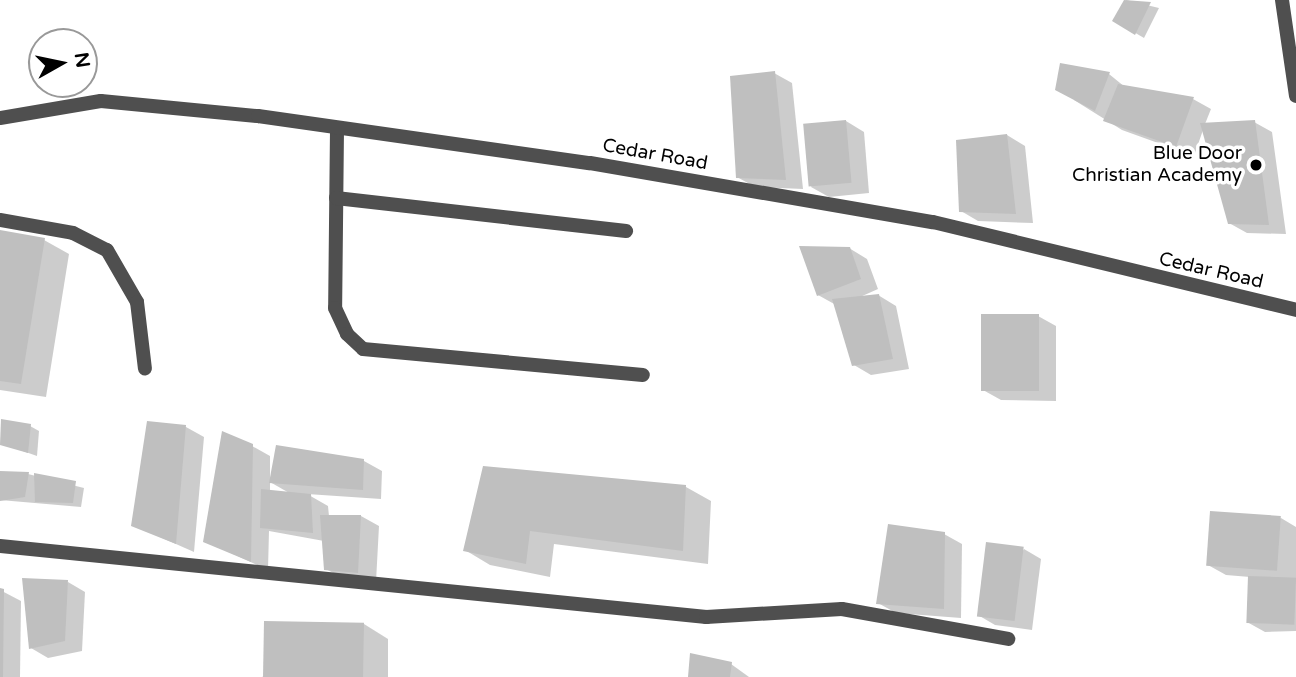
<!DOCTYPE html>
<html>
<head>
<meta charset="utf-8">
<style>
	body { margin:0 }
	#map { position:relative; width:1296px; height:677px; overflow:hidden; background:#fff; font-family:"Varela Round",sans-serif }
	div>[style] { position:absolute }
	.shadow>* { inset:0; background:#0003 }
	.building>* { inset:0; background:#bfbfbf; transform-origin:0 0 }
	.lane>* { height:14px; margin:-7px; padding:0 7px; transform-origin:7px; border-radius:7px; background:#4f4f4f }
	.street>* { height:14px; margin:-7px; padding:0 7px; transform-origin:7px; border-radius:7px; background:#4f4f4f }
	.dots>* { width:19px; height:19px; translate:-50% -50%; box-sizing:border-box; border:4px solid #fff; border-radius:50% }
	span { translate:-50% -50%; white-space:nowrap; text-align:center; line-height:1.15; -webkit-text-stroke:7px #fff; paint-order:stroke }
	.poi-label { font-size:19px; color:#000 }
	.right { translate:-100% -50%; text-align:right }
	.street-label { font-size:19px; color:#000 }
	.north { position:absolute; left:28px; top:28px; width:70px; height:70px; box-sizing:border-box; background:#fff; border:2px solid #999; border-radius:50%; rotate:81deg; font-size:19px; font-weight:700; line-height:28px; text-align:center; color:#000 }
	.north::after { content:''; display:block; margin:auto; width:24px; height:32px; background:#000; clip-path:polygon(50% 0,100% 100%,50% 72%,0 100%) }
</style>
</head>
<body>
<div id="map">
	<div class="shadow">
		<div style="clip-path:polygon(1126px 0,1159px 8px,1144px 38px,1115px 21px)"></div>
		<div style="clip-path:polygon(1061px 65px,1109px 74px,1125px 87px,1193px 99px,1211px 109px,1205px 124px,1254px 122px,1272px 132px,1286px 234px,1247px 233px,1229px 223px,1203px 130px,1194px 156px,1122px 130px,1074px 100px)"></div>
		<div style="clip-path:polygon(774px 73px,792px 83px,803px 189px,755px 187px,737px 177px)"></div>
		<div style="clip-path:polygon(846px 121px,864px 132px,869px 193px,829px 197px,811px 187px)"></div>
		<div style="clip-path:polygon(1007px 135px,1025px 146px,1033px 223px,978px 221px,961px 211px)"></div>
		<div style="clip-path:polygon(0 232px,44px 240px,69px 254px,46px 397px,0 390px)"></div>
		<div style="clip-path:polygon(849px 248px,867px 259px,878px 289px,860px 297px,878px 295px,896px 306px,909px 369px,871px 375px,854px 365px,836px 305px,818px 295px)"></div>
		<div style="clip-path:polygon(1038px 316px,1056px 326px,1056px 401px,1001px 400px,983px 390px)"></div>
		<div style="clip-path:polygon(149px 423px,186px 427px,204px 437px,194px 552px,133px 525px)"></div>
		<div style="clip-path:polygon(30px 426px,39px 431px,37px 456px,0 443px)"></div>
		<div style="clip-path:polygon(evenodd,252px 446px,270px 456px,270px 479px,364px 461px,382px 471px,381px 499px,307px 494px,328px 506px,329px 516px,361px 516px,379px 526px,376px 582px,344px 579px,326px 569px,324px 541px,269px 531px,268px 570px,205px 541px,252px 446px,270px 482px,291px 494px,270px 491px,270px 482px)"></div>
		<div style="clip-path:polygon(484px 468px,686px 487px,711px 501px,708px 564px,554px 544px,550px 577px,490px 565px,465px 550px)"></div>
		<div style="clip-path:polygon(28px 474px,84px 488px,81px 507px,0 500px)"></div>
		<div style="clip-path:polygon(1281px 518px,1296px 527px,1296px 631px,1265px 632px,1247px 622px,1250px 577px,1226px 575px,1208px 565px)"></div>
		<div style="clip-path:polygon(944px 534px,962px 544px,961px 618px,896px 613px,878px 603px)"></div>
		<div style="clip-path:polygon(1024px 549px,1041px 559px,1032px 630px,995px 625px,978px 615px)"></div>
		<div style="clip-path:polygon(68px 582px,85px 592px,82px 651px,48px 658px,31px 648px)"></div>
		<div style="clip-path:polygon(0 590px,21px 601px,20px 677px,0 677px)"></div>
		<div style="clip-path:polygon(364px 624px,388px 639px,388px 677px,262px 677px)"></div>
		<div style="clip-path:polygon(731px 664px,749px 677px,690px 677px)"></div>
	</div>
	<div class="building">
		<div style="clip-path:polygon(1124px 0,1151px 2px,1135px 35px,1112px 21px)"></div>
		<div style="clip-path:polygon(1060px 63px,1110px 72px,1095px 111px,1055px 90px)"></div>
		<div style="clip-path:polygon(775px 71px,786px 180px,736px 178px,730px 76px)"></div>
		<div style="clip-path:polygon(1118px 84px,1194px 97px,1176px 147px,1103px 121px)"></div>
		<div style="left:846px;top:120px;width:63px;height:43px;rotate:85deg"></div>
		<div style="clip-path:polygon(1255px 120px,1269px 225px,1228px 224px,1200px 123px)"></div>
		<div style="clip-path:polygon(1007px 134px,1016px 214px,959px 212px,956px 140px)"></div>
		<div style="clip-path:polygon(0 230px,45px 238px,21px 384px,0 381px)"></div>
		<div style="clip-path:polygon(799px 246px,850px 247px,861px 279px,817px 296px)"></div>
		<div style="clip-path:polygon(879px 294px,893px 359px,852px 366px,832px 299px)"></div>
		<div style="left:981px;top:314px;width:58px;height:77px"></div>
		<div style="clip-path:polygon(1px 419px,31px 424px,28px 453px,0 445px)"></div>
		<div style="clip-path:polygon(147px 421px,186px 425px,176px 544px,131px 526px)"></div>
		<div style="clip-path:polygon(222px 431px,253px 444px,251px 562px,203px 542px)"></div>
		<div style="clip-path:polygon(276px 445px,364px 459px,363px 490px,269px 483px)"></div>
		<div style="clip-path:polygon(483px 466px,686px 485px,683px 551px,530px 531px,526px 564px,463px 551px)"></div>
		<div style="clip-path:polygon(0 471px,29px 472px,25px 497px,0 501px)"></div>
		<div style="clip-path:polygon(34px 473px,76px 481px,73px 503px,35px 502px)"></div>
		<div style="clip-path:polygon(261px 489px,311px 494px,313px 533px,260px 528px)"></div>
		<div style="left:1210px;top:511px;width:71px;height:55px;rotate:4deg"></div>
		<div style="clip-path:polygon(320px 515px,361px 515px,358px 573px,324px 570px)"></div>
		<div style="clip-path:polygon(888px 524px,945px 532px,944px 609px,876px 604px)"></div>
		<div style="left:986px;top:542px;width:38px;height:75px;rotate:7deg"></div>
		<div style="left:1248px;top:576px;width:48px;height:47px;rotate:2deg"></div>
		<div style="clip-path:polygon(22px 578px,68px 580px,65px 641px,29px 649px)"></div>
		<div style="clip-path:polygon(0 588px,4px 589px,3px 677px,0 677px)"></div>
		<div style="left:264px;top:621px;width:100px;height:56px;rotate:1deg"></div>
		<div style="clip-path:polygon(690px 653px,732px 662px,730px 677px,688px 677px)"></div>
	</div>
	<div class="lane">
		<div style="left:337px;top:129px;width:179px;rotate:90.6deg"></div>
		<div style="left:335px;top:308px;width:29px;rotate:65deg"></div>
		<div style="left:347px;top:334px;width:22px;rotate:43deg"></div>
		<div style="left:363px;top:349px;width:281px;rotate:5.3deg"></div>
		<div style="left:336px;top:198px;width:292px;rotate:6.5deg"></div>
		<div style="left:0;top:220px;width:74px;rotate:10.1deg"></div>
		<div style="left:73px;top:233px;width:38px;rotate:27deg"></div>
		<div style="left:107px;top:250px;width:60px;rotate:60deg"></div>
		<div style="left:137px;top:302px;width:67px;rotate:83.2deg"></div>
	</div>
	<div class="street">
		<div style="left:1282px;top:0;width:97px;rotate:81.7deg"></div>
		<div style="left:0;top:118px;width:102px;rotate:-9.6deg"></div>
		<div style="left:101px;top:101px;width:158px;rotate:5.5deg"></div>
		<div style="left:258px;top:116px;width:335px;rotate:8.1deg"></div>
		<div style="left:590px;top:163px;width:348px;rotate:9.8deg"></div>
		<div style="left:933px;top:222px;width:374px;rotate:13.6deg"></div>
		<div style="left:0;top:546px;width:710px;rotate:5.74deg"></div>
		<div style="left:706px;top:617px;width:136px;rotate:-3.4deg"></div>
		<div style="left:842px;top:609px;width:169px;rotate:10.2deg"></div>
	</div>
	<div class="dots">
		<div style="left:1256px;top:165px;background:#000"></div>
	</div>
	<div class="poi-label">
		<span class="right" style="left:1242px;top:165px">Blue Door<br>Christian Academy</span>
	</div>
	<div class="street-label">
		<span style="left:655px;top:155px;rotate:10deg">Cedar Road</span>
		<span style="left:1211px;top:271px;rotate:13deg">Cedar Road</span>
	</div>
	<div class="north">N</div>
</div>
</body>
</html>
